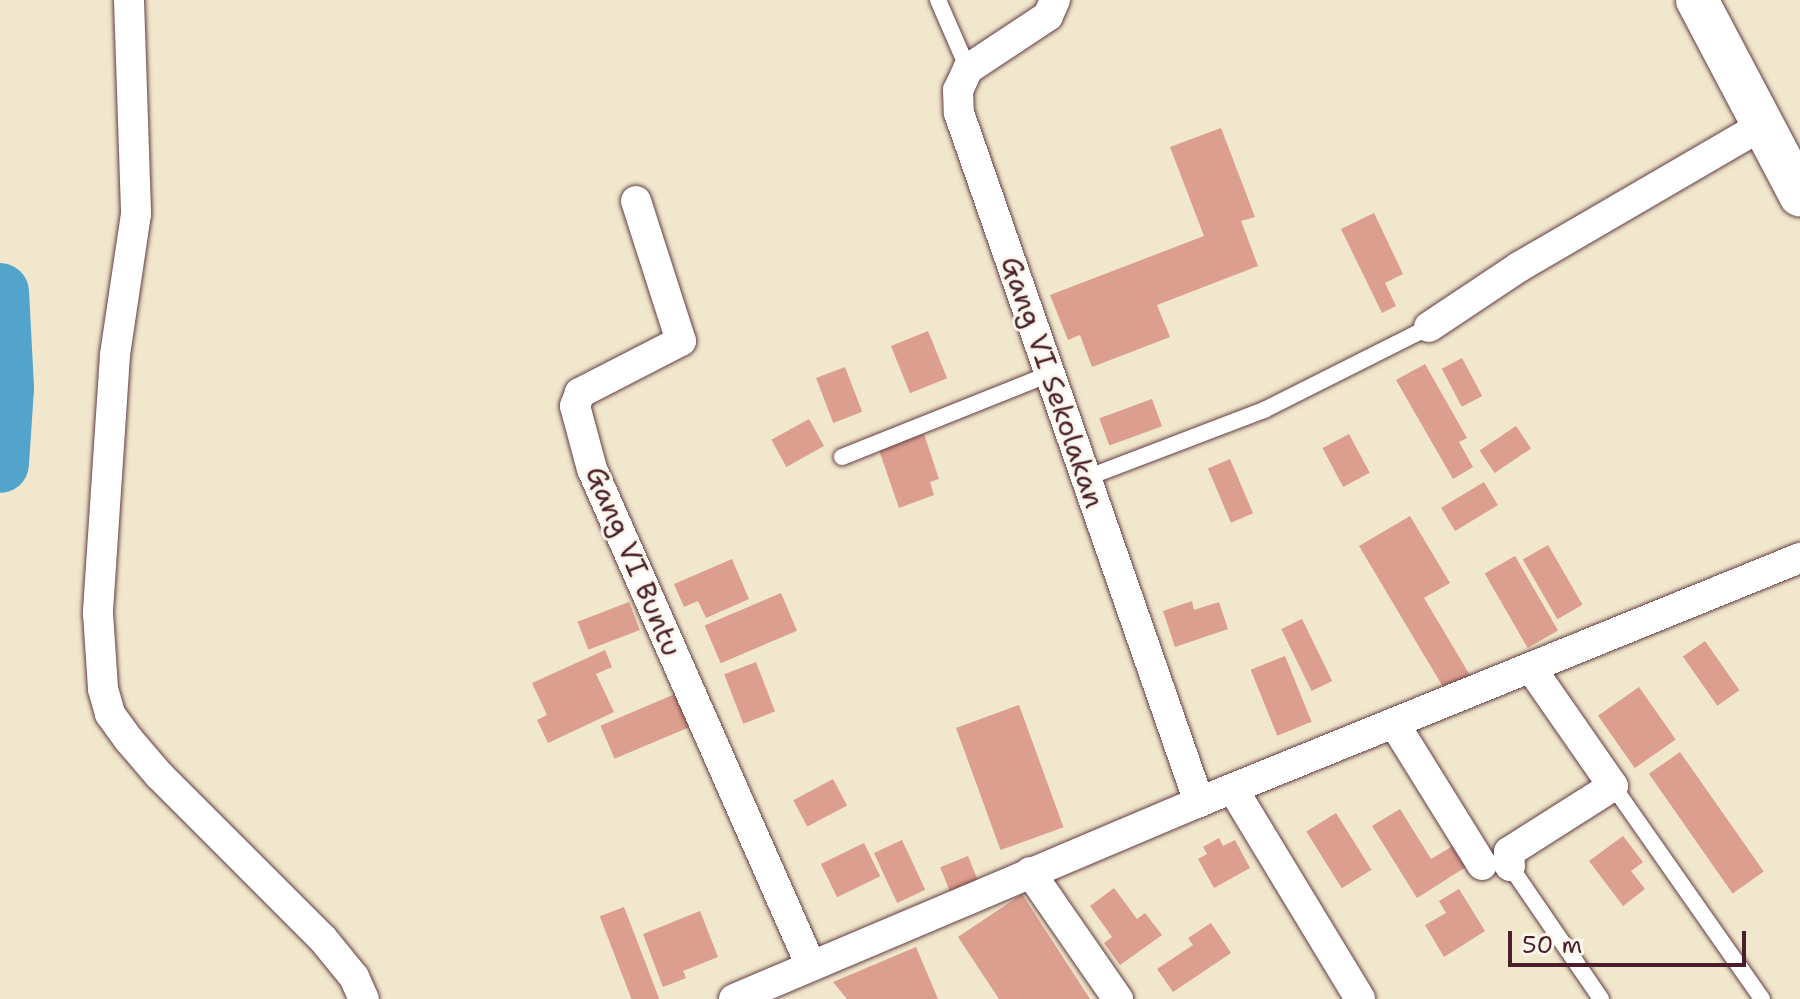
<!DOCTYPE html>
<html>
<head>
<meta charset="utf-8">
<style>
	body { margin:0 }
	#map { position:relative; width:1800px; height:999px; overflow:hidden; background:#f1e7cc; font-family:"Shantell Sans",sans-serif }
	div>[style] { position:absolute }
	.river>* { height:58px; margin:-29px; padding:0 29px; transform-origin:29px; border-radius:29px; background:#52a4cd }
	.building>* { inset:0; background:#dc9e8e; transform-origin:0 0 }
	.roads { filter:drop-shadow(0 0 2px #633d43) drop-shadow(0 0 2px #633d43) }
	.lane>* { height:16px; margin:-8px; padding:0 8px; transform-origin:8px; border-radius:8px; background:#fff }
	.street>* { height:30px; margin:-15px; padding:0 15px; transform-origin:15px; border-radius:15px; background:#fff }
	.secondary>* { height:42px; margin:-21px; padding:0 21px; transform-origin:21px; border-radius:21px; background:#fff }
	span { translate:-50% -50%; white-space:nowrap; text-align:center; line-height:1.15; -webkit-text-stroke:6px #fbf7ec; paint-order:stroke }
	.street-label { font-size:28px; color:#4a1f2b }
	.scale { position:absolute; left:1508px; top:931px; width:238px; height:36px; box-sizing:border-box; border:4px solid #4a1f2b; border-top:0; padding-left:10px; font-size:24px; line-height:28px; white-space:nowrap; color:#4a1f2b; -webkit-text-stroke:6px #fbf7ec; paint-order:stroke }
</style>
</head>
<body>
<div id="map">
	<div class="river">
		<div style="left:0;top:292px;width:96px;rotate:87deg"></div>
		<div style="left:5px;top:388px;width:76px;rotate:93.8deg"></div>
	</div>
	<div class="building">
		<div style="clip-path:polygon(1221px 128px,1255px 217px,1241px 221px,1258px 266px,1157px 305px,1170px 337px,1092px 367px,1080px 335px,1068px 340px,1050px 295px,1204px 236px,1170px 147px)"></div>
		<div style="clip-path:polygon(1374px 213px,1403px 274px,1385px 283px,1396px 306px,1382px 313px,1341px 229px)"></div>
		<div style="left:928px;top:331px;width:51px;height:40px;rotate:68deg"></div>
		<div style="left:1462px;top:358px;width:43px;height:23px;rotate:62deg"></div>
		<div style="clip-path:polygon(1425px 364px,1467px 438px,1459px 442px,1473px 467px,1453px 479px,1396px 380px)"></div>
		<div style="left:845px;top:367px;width:48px;height:31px;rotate:69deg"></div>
		<div style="left:1152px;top:399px;width:29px;height:56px;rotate:70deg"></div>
		<div style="left:809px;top:419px;width:31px;height:43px;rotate:61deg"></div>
		<div style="left:1516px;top:426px;width:27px;height:44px;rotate:56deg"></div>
		<div style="clip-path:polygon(924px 434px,939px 479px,930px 482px,934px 495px,899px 508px,879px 450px)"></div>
		<div style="left:1349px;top:434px;width:44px;height:30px;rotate:62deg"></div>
		<div style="left:1230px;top:459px;width:59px;height:24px;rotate:67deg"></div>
		<div style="left:1484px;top:482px;width:27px;height:50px;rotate:59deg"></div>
		<div style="clip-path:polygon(1410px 516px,1450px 583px,1424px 598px,1471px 677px,1446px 692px,1359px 546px)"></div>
		<div style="left:1548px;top:545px;width:69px;height:29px;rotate:60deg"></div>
		<div style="left:1515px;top:556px;width:86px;height:35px;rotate:60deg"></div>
		<div style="clip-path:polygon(732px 559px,749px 599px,706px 618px,698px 601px,684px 607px,674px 584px)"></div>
		<div style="left:781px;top:593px;width:41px;height:83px;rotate:67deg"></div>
		<div style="clip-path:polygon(1192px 601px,1194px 610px,1219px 602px,1228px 629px,1175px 647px,1163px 611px)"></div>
		<div style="left:629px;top:602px;width:30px;height:55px;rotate:69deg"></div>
		<div style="left:1302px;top:619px;width:69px;height:23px;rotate:64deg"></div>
		<div style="left:1705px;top:641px;width:60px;height:27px;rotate:55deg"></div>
		<div style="clip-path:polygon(605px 650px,612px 667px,596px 674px,614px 712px,548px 743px,537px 720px,547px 715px,532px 683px)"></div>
		<div style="left:1285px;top:656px;width:71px;height:37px;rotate:68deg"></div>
		<div style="left:756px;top:662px;width:53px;height:34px;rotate:69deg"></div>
		<div style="left:1639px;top:687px;width:64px;height:50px;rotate:55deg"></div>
		<div style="left:675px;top:694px;width:36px;height:81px;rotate:67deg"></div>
		<div style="left:1019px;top:705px;width:130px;height:67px;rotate:70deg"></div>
		<div style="left:1680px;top:752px;width:146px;height:38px;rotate:55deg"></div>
		<div style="left:833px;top:779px;width:30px;height:45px;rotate:62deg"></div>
		<div style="clip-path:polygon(1400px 809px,1431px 859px,1456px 844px,1469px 865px,1417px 898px,1372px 826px)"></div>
		<div style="left:1336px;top:813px;width:67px;height:35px;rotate:58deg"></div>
		<div style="clip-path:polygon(1623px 836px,1643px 862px,1631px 871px,1645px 889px,1623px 906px,1589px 861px)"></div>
		<div style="clip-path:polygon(1219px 838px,1223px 846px,1235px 840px,1250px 868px,1214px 888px,1198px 859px,1207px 854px,1203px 847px)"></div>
		<div style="left:902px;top:840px;width:55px;height:31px;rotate:65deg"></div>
		<div style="left:864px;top:843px;width:37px;height:48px;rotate:64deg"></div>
		<div style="left:968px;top:856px;width:29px;height:30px;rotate:68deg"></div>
		<div style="clip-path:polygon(1114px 888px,1137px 919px,1145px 913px,1162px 935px,1120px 965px,1104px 943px,1112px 937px,1090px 906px)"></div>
		<div style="clip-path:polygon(1459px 889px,1485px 931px,1444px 957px,1425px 925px,1446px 913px,1439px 901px)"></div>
		<div style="clip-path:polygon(1022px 894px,1090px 999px,999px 999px,958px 937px)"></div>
		<div style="left:624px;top:907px;width:98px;height:26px;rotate:69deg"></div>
		<div style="clip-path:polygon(700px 911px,718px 957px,683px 971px,686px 978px,663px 987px,643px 934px)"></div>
		<div style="clip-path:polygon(1211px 923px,1231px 953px,1173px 992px,1157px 969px,1193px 945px,1188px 938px)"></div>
		<div style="clip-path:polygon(916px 947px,938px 999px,847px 999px,833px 982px)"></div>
	</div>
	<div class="roads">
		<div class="lane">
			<div style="left:938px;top:0;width:75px;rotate:66.5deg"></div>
			<div style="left:842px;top:457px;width:224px;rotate:-21.8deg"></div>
			<div style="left:1086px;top:478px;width:191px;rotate:-20.9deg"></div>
			<div style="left:1264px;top:410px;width:185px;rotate:-26.7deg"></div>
			<div style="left:1613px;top:786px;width:260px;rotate:55deg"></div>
			<div style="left:1510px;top:866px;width:161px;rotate:55.6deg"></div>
		</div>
		<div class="street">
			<div style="left:129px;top:0;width:214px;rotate:88.1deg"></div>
			<div style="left:136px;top:214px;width:143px;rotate:98.5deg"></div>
			<div style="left:115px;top:355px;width:259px;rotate:93.8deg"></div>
			<div style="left:98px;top:613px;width:76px;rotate:86.2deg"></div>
			<div style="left:103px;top:689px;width:26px;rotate:74deg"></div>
			<div style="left:110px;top:714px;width:32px;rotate:54deg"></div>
			<div style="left:129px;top:740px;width:46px;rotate:49.4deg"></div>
			<div style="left:159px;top:775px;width:232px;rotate:45deg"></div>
			<div style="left:323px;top:939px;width:49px;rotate:50.8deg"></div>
			<div style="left:354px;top:977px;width:24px;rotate:66deg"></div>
			<div style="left:1055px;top:0;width:17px;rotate:114deg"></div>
			<div style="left:1048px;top:16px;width:96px;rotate:146.5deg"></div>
			<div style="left:968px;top:69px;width:23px;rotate:115deg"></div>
			<div style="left:958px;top:90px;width:23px;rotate:88deg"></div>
			<div style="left:959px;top:113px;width:730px;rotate:70.8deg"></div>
			<div style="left:636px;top:201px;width:147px;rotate:72.2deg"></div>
			<div style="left:681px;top:341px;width:114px;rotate:152.8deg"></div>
			<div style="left:580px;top:393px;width:14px;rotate:111deg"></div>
			<div style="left:575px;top:406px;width:65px;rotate:74.9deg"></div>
			<div style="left:592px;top:469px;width:543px;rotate:66.22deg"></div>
			<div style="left:1429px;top:327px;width:108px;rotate:-33.7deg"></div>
			<div style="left:1519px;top:267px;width:282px;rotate:-30.2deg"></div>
			<div style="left:1394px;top:723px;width:167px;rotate:58.2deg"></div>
			<div style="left:1233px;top:789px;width:245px;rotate:58.8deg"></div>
			<div style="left:1510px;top:866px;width:14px;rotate:-94deg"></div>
			<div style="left:1509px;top:852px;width:123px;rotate:-32.4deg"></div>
			<div style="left:1613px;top:786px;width:144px;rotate:-124.8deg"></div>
			<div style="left:1030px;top:872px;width:155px;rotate:55.3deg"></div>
			<div style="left:734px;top:999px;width:505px;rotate:-22.96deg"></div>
			<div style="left:1199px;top:802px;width:649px;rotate:-22.1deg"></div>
		</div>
		<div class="secondary">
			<div style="left:1697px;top:0;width:221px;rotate:62.2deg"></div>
		</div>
	</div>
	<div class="street-label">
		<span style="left:1053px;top:382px;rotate:71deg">Gang VI Sekolakan</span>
		<span style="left:634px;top:561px;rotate:67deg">Gang VI Buntu</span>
	</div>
	<div class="scale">50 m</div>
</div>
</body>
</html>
